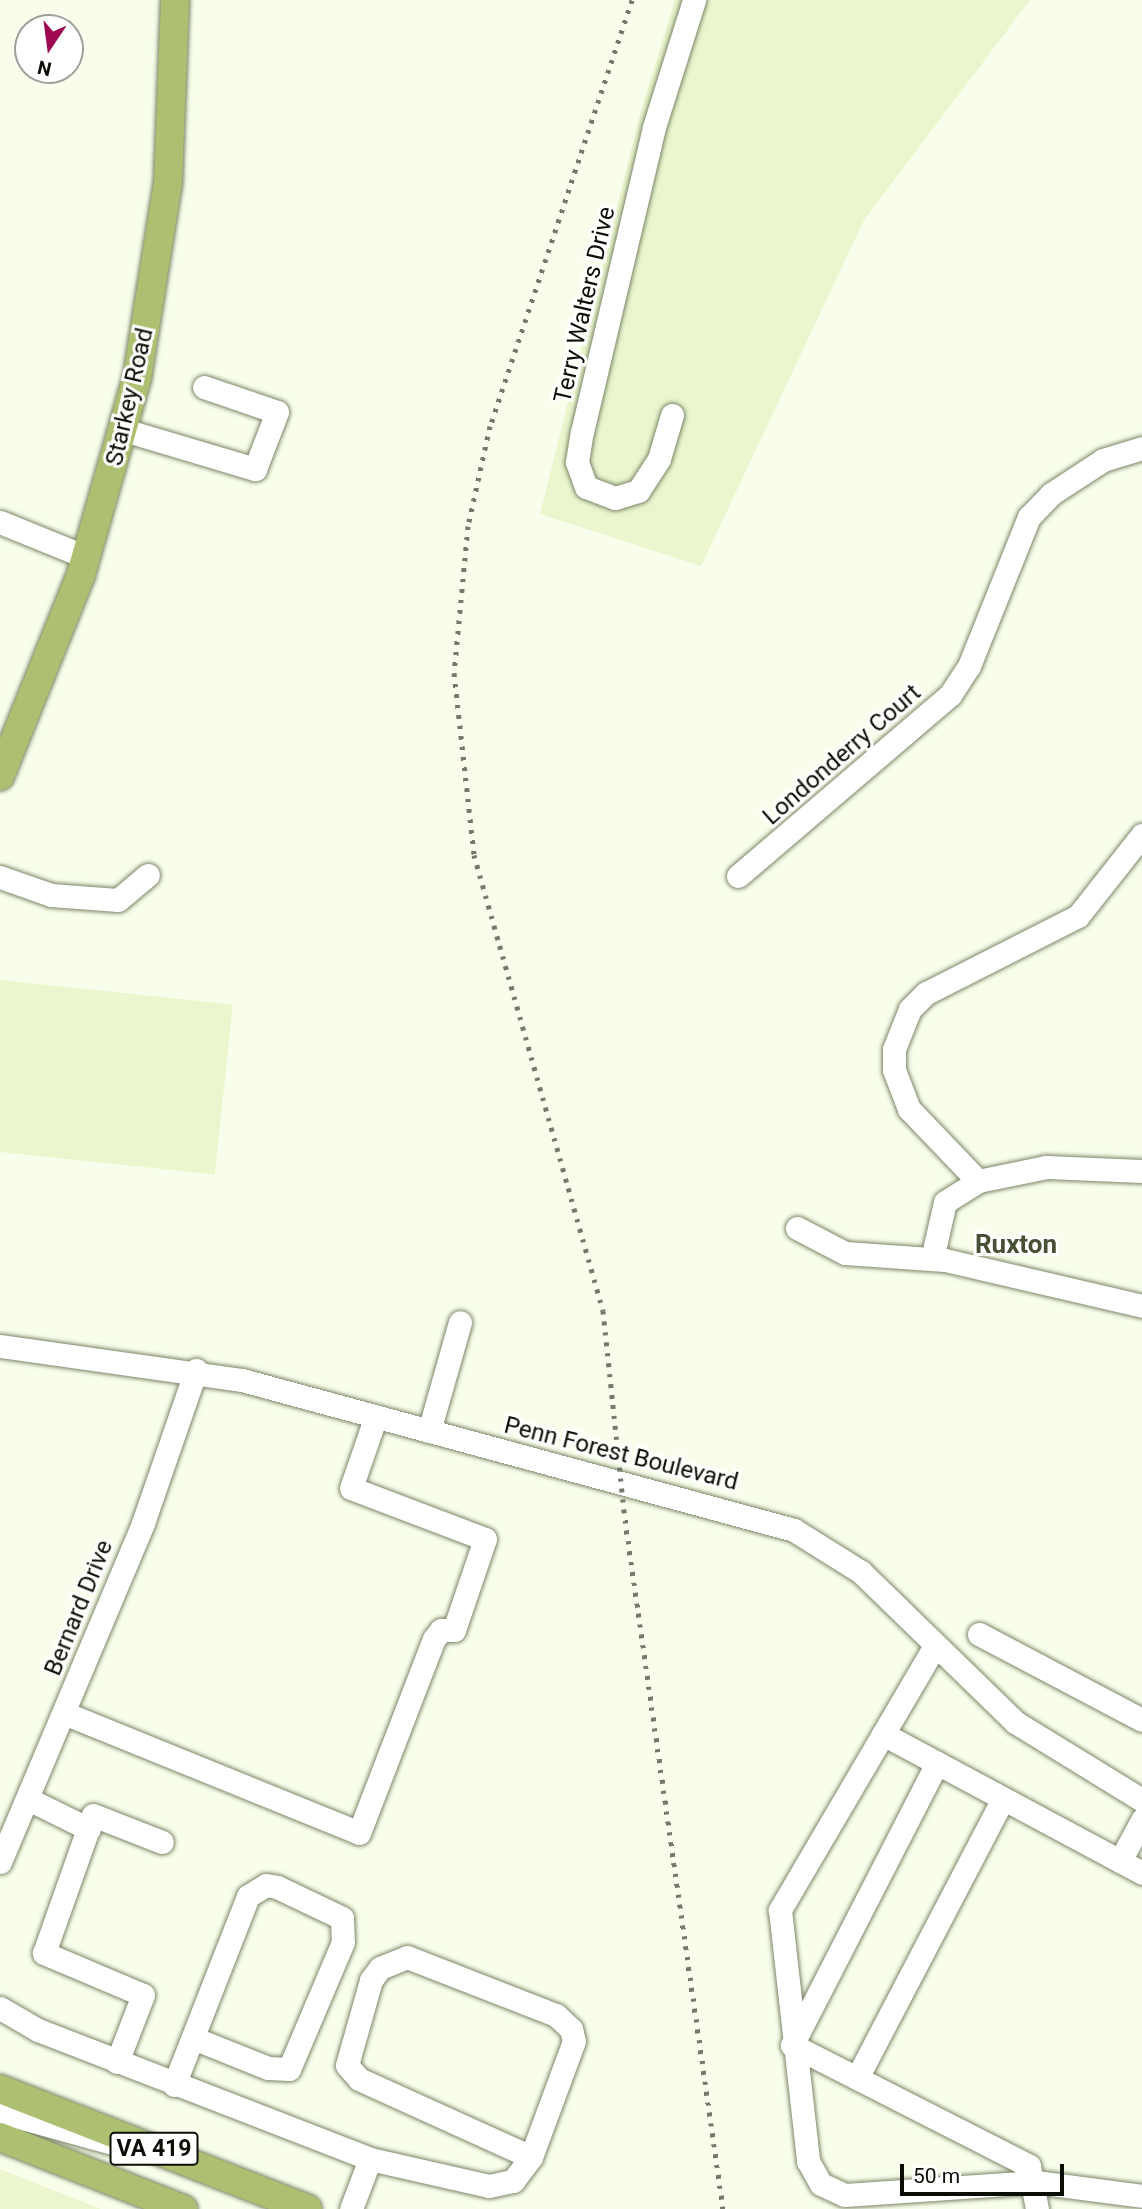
<!DOCTYPE html>
<html>
<head>
<meta charset="utf-8">
<style>
	body { margin:0 }
	#map { position:relative; width:1142px; height:2209px; overflow:hidden; background:#f8feeb; font-family:Roboto,sans-serif }
	div>[style] { position:absolute }
	.built>* { inset:0; background:#e9f6ce; transform-origin:0 0 }
	.roads { filter:drop-shadow(0 0 2px #7c8668) drop-shadow(0 0 2px #7c8668) }
	.minor>* { height:23px; margin:-11.5px; padding:0 11.5px; transform-origin:11.5px; border-radius:11.5px; background:#fff }
	.major>* { height:28px; margin:-14px; padding:0 14px; transform-origin:14px; border-radius:14px; background:#adbf71 }
	.rail>* { height:5px; margin-top:-2.5px; transform-origin:0; background:repeating-linear-gradient(90deg,#74796b 0 3.5px,transparent 0 10.5px) }
	span { translate:-50% -50%; white-space:nowrap; text-align:center; line-height:1.15; -webkit-text-stroke:6px #fff; paint-order:stroke }
	.shield-label span { padding:2px 5px; background:#fff; border:2px solid; border-radius:5px; -webkit-text-stroke-width:0 }
	.shield-label { font-size:23px; color:#0b0e05; font-weight:700 }
	.street-label { font-size:24px; color:#0b0e05 }
	.neighbourhood-label { font-size:26px; color:#474f34; font-weight:700 }
	.north { position:absolute; left:14px; top:14px; width:70px; height:70px; box-sizing:border-box; background:#fff; border:2px solid #9d9f9b; border-radius:50%; rotate:193deg; font-size:19px; font-weight:700; line-height:28px; text-align:center; color:#0b0e05 }
	.north::after { content:''; display:block; margin:auto; width:24px; height:32px; background:#9e0952; clip-path:polygon(50% 0,100% 100%,50% 72%,0 100%) }
	.scale { position:absolute; left:900px; top:2164px; width:164px; height:32px; box-sizing:border-box; border:4px solid #0b0e05; border-top:0; padding-left:9px; font-size:21px; line-height:24px; white-space:nowrap; color:#0b0e05; -webkit-text-stroke:5px #fff; paint-order:stroke }
</style>
</head>
<body>
<div id="map">
	<div class="built">
		<div style="clip-path:polygon(675px 0,1030px 0,864px 220px,701px 566px,540px 514px,641px 111px)"></div>
		<div style="left:0;top:980px;width:234px;height:171px;rotate:6deg"></div>
		<div style="clip-path:polygon(0 2169px,40px 2185px,101px 2209px,0 2209px)"></div>
	</div>
	<div class="roads">
		<div class="minor">
			<div style="left:672px;top:415px;width:46px;rotate:106.5deg"></div>
			<div style="left:659px;top:459px;width:38px;rotate:123deg"></div>
			<div style="left:638px;top:491px;width:24px;rotate:163deg"></div>
			<div style="left:615px;top:498px;width:31px;rotate:-159deg"></div>
			<div style="left:586px;top:487px;width:27px;rotate:-110deg"></div>
			<div style="left:577px;top:462px;width:30px;rotate:-81deg"></div>
			<div style="left:582px;top:432px;width:313px;rotate:-76.7deg"></div>
			<div style="left:654px;top:127px;width:133px;rotate:-72.5deg"></div>
			<div style="left:124px;top:430px;width:137px;rotate:16.6deg"></div>
			<div style="left:255px;top:469px;width:61px;rotate:-68.9deg"></div>
			<div style="left:277px;top:412px;width:77px;rotate:-161.1deg"></div>
			<div style="left:0;top:522px;width:93px;rotate:22.1deg"></div>
			<div style="left:1142px;top:835px;width:103px;rotate:128.3deg"></div>
			<div style="left:1078px;top:916px;width:170px;rotate:153.1deg"></div>
			<div style="left:926px;top:993px;width:23px;rotate:135deg"></div>
			<div style="left:910px;top:1009px;width:43px;rotate:111.8deg"></div>
			<div style="left:894px;top:1049px;width:21px;rotate:90deg"></div>
			<div style="left:894px;top:1070px;width:42px;rotate:69deg"></div>
			<div style="left:909px;top:1109px;width:100px;rotate:46.2deg"></div>
			<div style="left:978px;top:1181px;width:69px;rotate:-11.6deg"></div>
			<div style="left:1046px;top:1167px;width:96px;rotate:2.4deg"></div>
			<div style="left:738px;top:876px;width:279px;rotate:-40.5deg"></div>
			<div style="left:950px;top:695px;width:35px;rotate:-57deg"></div>
			<div style="left:969px;top:666px;width:161px;rotate:-68.1deg"></div>
			<div style="left:1029px;top:517px;width:32px;rotate:-46deg"></div>
			<div style="left:1051px;top:494px;width:62px;rotate:-33.2deg"></div>
			<div style="left:1103px;top:460px;width:41px;rotate:-17.1deg"></div>
			<div style="left:0;top:877px;width:54px;rotate:19.4deg"></div>
			<div style="left:51px;top:895px;width:67px;rotate:4.3deg"></div>
			<div style="left:118px;top:900px;width:39px;rotate:-40deg"></div>
			<div style="left:797px;top:1228px;width:54px;rotate:27.5deg"></div>
			<div style="left:845px;top:1253px;width:100px;rotate:4deg"></div>
			<div style="left:945px;top:1260px;width:202px;rotate:13.1deg"></div>
			<div style="left:932px;top:1259px;width:58px;rotate:-77.2deg"></div>
			<div style="left:945px;top:1202px;width:39px;rotate:-32deg"></div>
			<div style="left:0;top:1346px;width:244px;rotate:8deg"></div>
			<div style="left:242px;top:1380px;width:572px;rotate:15.2deg"></div>
			<div style="left:794px;top:1530px;width:79px;rotate:32.1deg"></div>
			<div style="left:861px;top:1572px;width:215px;rotate:44.2deg"></div>
			<div style="left:1015px;top:1722px;width:149px;rotate:31.6deg"></div>
			<div style="left:429px;top:1431px;width:113px;rotate:-74.1deg"></div>
			<div style="left:979px;top:1634px;width:184px;rotate:27.8deg"></div>
			<div style="left:933px;top:1649px;width:303px;rotate:120.4deg"></div>
			<div style="left:780px;top:1910px;width:253px;rotate:83.6deg"></div>
			<div style="left:808px;top:2161px;width:26px;rotate:61deg"></div>
			<div style="left:821px;top:2184px;width:26px;rotate:25deg"></div>
			<div style="left:845px;top:2195px;width:191px;rotate:-3.9deg"></div>
			<div style="left:1036px;top:2182px;width:107px;rotate:7.5deg"></div>
			<div style="left:64px;top:1713px;width:318px;rotate:22.1deg"></div>
			<div style="left:359px;top:1833px;width:208px;rotate:-68.9deg"></div>
			<div style="left:434px;top:1639px;width:11px;rotate:-52deg"></div>
			<div style="left:441px;top:1630px;width:13px"></div>
			<div style="left:454px;top:1630px;width:96px;rotate:-71.2deg"></div>
			<div style="left:485px;top:1539px;width:143px;rotate:-159.2deg"></div>
			<div style="left:351px;top:1488px;width:76px;rotate:-70.9deg"></div>
			<div style="left:883px;top:1734px;width:294px;rotate:28.2deg"></div>
			<div style="left:937px;top:1763px;width:317px;rotate:117.2deg"></div>
			<div style="left:792px;top:2045px;width:266px;rotate:27deg"></div>
			<div style="left:1029px;top:2166px;width:44px;rotate:79.5deg"></div>
			<div style="left:28px;top:1799px;width:68px;rotate:26.2deg"></div>
			<div style="left:1120px;top:1861px;width:47px;rotate:-61.8deg"></div>
			<div style="left:0;top:1862px;width:368px;rotate:-67.1deg"></div>
			<div style="left:143px;top:1523px;width:162px;rotate:-70.9deg"></div>
			<div style="left:407px;top:1957px;width:160px;rotate:21.3deg"></div>
			<div style="left:556px;top:2015px;width:21px;rotate:43deg"></div>
			<div style="left:571px;top:2029px;width:12px;rotate:76deg"></div>
			<div style="left:574px;top:2041px;width:124px;rotate:110.3deg"></div>
			<div style="left:531px;top:2157px;width:189px;rotate:-155.6deg"></div>
			<div style="left:359px;top:2079px;width:18px;rotate:-131deg"></div>
			<div style="left:347px;top:2065px;width:88px;rotate:-74.2deg"></div>
			<div style="left:371px;top:1980px;width:15px;rotate:-53deg"></div>
			<div style="left:380px;top:1968px;width:29px;rotate:-22deg"></div>
			<div style="left:0;top:2008px;width:44px;rotate:30.1deg"></div>
			<div style="left:38px;top:2030px;width:356px;rotate:21.2deg"></div>
			<div style="left:370px;top:2159px;width:122px;rotate:12.8deg"></div>
			<div style="left:489px;top:2186px;width:25px;rotate:-12deg"></div>
			<div style="left:513px;top:2181px;width:30px;rotate:-53deg"></div>
			<div style="left:117px;top:2062px;width:72px;rotate:-68.8deg"></div>
			<div style="left:143px;top:1995px;width:108px;rotate:-157deg"></div>
			<div style="left:44px;top:1953px;width:146px;rotate:-70.5deg"></div>
			<div style="left:93px;top:1815px;width:74px;rotate:21.4deg"></div>
			<div style="left:857px;top:2078px;width:315px;rotate:-62.4deg"></div>
			<div style="left:174px;top:2085px;width:203px;rotate:-68.6deg"></div>
			<div style="left:248px;top:1896px;width:21px;rotate:-31deg"></div>
			<div style="left:266px;top:1885px;width:11px;rotate:10deg"></div>
			<div style="left:277px;top:1887px;width:72px;rotate:25.5deg"></div>
			<div style="left:342px;top:1918px;width:24px;rotate:88deg"></div>
			<div style="left:343px;top:1942px;width:138px;rotate:113deg"></div>
			<div style="left:289px;top:2069px;width:21px;rotate:-177deg"></div>
			<div style="left:268px;top:2068px;width:81px;rotate:-158.2deg"></div>
			<div style="left:0;top:2112px;width:136px;rotate:15.4deg"></div>
			<div style="left:351px;top:2209px;width:53px;rotate:-69.2deg"></div>
		</div>
		<div class="major">
			<div style="left:0;top:776px;width:218px;rotate:-68.1deg"></div>
			<div style="left:81px;top:574px;width:204px;rotate:-74.1deg"></div>
			<div style="left:137px;top:378px;width:197px;rotate:-81deg"></div>
			<div style="left:168px;top:183px;width:183px;rotate:-87.8deg"></div>
			<div style="left:0;top:2089px;width:330px;rotate:21.3deg"></div>
			<div style="left:0;top:2137px;width:197px;rotate:21.5deg"></div>
		</div>
	</div>
	<div class="rail">
		<div style="left:632px;top:0;width:449px;rotate:108.4deg"></div>
		<div style="left:490px;top:426px;width:102px;rotate:102.4deg"></div>
		<div style="left:468px;top:526px;width:148px;rotate:95.4deg"></div>
		<div style="left:454px;top:673px;width:183px;rotate:83.7deg"></div>
		<div style="left:474px;top:855px;width:474px;rotate:74.2deg"></div>
		<div style="left:603px;top:1311px;width:210px;rotate:84deg"></div>
		<div style="left:625px;top:1520px;width:696px;rotate:81.9deg"></div>
	</div>
	<div class="shield-label">
		<span style="left:154px;top:2149px">VA 419</span>
	</div>
	<div class="street-label">
		<span style="left:585px;top:305px;rotate:-77deg">Terry Walters Drive</span>
		<span style="left:130px;top:397px;rotate:-77deg">Starkey Road</span>
		<span style="left:842px;top:755px;rotate:-41deg">Londonderry Court</span>
		<span style="left:621px;top:1454px;rotate:14deg">Penn Forest Boulevard</span>
		<span style="left:79px;top:1608px;rotate:-68deg">Bernard Drive</span>
	</div>
	<div class="neighbourhood-label">
		<span style="left:1016px;top:1245px">Ruxton</span>
	</div>
	<div class="north">N</div>
	<div class="scale">50 m</div>
</div>
</body>
</html>
